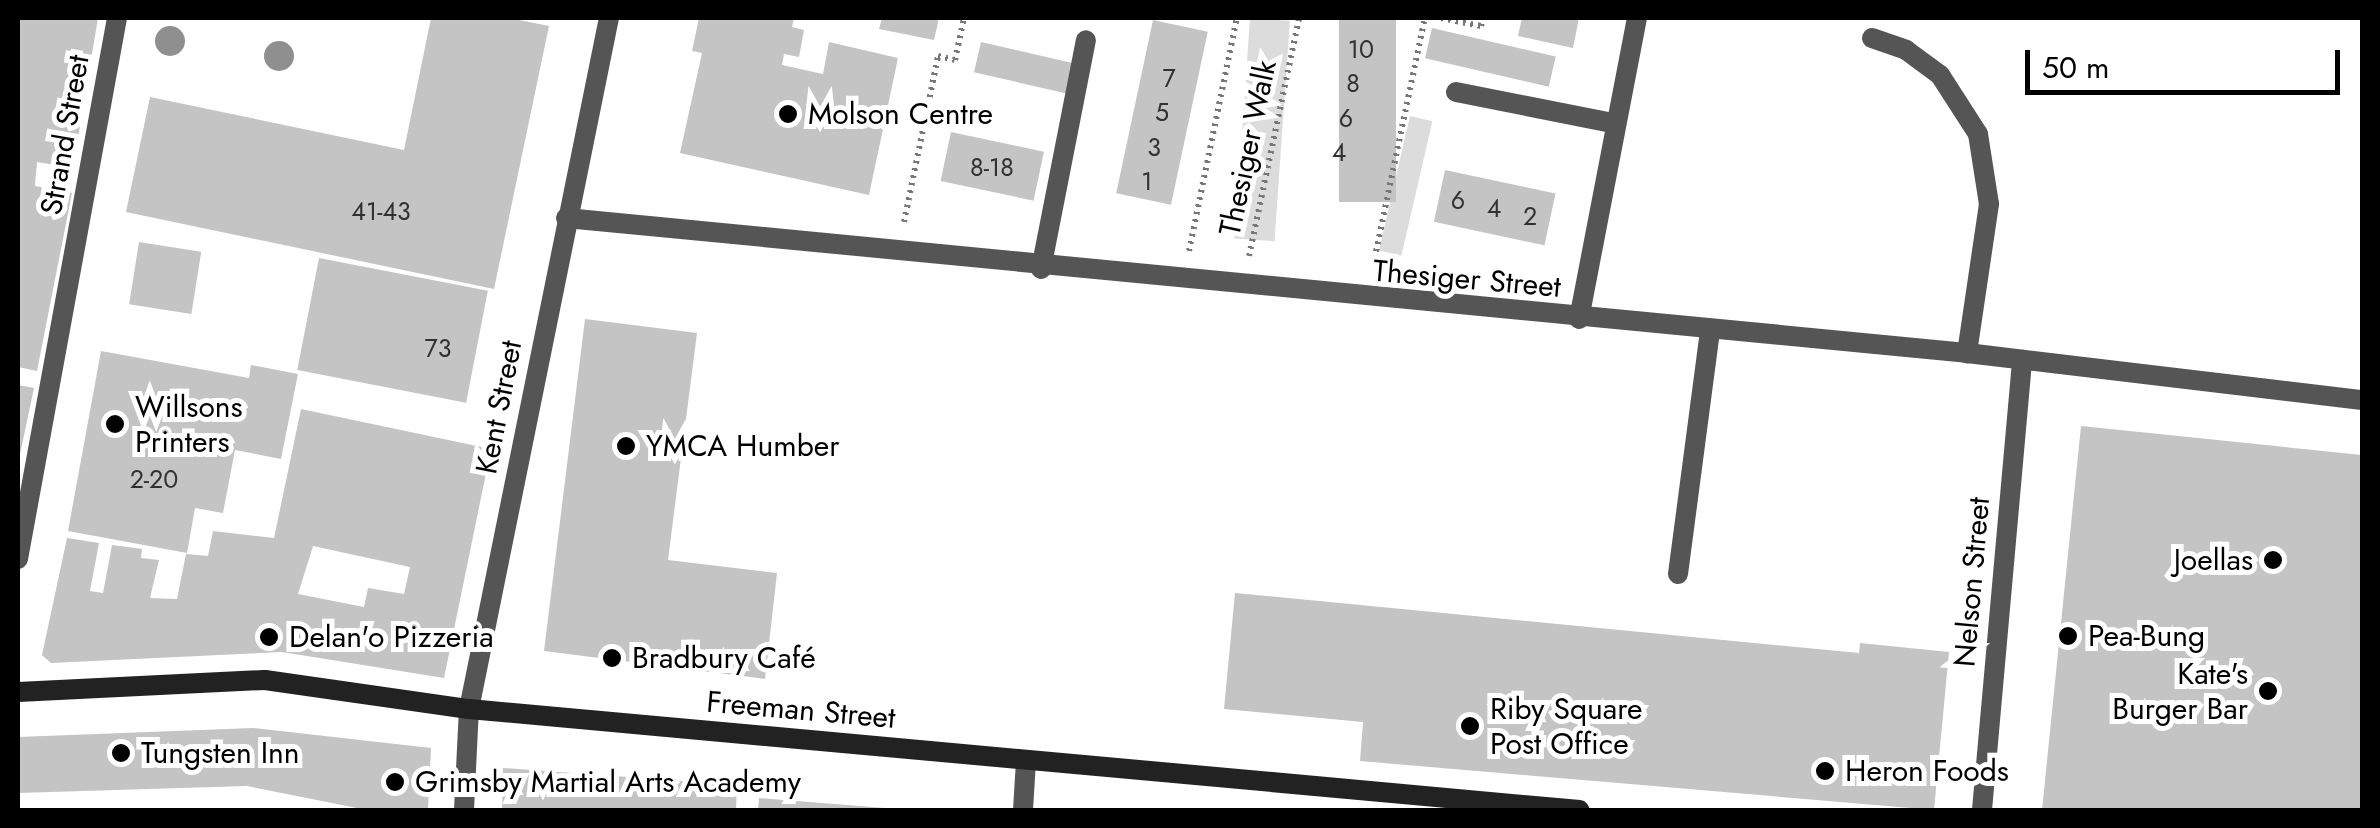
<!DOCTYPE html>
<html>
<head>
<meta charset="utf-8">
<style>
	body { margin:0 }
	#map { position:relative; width:2380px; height:828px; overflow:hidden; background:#fff; font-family:Jost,sans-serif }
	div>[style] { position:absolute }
	.green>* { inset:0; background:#dcdcdc; transform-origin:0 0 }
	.building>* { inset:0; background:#c4c4c4; transform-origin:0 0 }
	.path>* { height:6px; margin-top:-3px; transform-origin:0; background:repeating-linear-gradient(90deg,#777 0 2.5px,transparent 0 7.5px) }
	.lane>* { height:20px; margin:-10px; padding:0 10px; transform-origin:10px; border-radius:10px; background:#555 }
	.street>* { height:20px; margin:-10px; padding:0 10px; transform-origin:10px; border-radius:10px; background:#555 }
	.secondary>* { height:20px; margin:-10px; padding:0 10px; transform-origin:10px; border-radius:10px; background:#222 }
	.trees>* { width:30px; height:30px; margin:-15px; border-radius:50%; background:#8f8f8f }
	.dots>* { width:28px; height:28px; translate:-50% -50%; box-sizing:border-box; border:5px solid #fff; border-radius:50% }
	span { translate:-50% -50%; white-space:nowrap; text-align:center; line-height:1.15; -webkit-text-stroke:10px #fff; paint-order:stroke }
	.number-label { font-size:25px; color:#313131 }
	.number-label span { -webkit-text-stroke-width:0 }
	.poi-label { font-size:30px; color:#000 }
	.left { translate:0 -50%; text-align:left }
	.right { translate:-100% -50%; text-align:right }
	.street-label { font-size:30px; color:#000 }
	.frame { position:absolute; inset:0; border:20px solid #000; pointer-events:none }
	.scale { position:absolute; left:2025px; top:50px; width:315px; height:45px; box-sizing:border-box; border:5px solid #000; border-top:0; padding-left:12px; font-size:30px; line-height:35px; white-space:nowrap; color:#000; -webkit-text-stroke:8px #fff; paint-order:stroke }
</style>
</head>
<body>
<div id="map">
	<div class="green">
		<div style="left:1250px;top:18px;width:40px;height:221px;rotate:4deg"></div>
		<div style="left:1410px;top:116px;width:23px;height:138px;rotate:13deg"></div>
	</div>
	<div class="building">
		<div style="clip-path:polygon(18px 18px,98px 18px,73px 168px,37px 162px,35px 186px,72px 193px,37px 371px,18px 367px)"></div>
		<div style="clip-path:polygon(431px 18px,509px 18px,549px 26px,494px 289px,126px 212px,150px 97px,404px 150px)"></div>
		<div style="clip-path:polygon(699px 18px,794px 18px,792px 27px,804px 30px,799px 57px,784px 54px,782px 65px,823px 74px,829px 42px,898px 58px,869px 195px,680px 153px,702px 53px,692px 51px)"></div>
		<div style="clip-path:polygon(882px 18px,939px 18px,934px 40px,879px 29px)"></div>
		<div style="left:1339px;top:18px;width:57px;height:184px"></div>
		<div style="clip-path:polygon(1522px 18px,1579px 18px,1573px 48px,1518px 36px)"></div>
		<div style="left:1153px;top:20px;width:56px;height:177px;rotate:12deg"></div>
		<div style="left:1432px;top:28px;width:127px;height:31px;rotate:13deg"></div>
		<div style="left:981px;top:42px;width:95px;height:31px;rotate:13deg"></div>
		<div style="left:951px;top:132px;width:95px;height:50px;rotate:12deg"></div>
		<div style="left:1445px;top:170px;width:113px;height:53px;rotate:12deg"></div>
		<div style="left:139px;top:242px;width:63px;height:63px;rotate:9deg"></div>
		<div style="left:319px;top:258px;width:172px;height:114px;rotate:11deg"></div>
		<div style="clip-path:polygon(585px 319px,697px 333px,668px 560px,777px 573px,765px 679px,544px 651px)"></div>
		<div style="clip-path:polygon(101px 351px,249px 378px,251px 365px,298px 374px,281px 459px,235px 450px,223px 513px,195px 508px,187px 553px,68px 531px)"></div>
		<div style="clip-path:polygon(18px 385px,34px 388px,19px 459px,18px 458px)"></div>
		<div style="clip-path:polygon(evenodd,301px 409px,491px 449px,444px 678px,282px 652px,51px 663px,42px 655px,67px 538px,99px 543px,90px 591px,103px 593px,112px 545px,142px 549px,141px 558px,159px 560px,150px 598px,177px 599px,186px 554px,208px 556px,213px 531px,274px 538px,301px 409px,313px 546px,410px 567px,404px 594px,368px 588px,364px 607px,298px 594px,313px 546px)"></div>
		<div style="clip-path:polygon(2081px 426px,2362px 455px,2362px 810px,2042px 810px)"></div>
		<div style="clip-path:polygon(1235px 593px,1859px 653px,1860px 643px,1949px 652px,1934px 810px,1360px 761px,1363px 722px,1224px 709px)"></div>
		<div style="clip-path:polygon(253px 728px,431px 748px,428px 810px,367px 810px,247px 786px,18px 793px,18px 737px)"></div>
		<div style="clip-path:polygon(503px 768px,737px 785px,736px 810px,502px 810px)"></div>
		<div style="clip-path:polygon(759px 798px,885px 808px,885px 810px,758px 810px)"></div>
	</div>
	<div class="path">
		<div style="left:1441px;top:18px;width:41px;rotate:11.3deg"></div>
		<div style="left:1481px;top:26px;width:8px;rotate:-76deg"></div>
		<div style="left:904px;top:222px;width:169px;rotate:-78.4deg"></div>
		<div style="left:938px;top:56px;width:17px;rotate:13deg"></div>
		<div style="left:955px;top:60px;width:43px;rotate:-77.9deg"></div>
		<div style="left:1189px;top:251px;width:238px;rotate:-78.4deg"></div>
		<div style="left:1249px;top:256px;width:243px;rotate:-78.1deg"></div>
		<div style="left:1373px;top:266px;width:253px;rotate:-78.2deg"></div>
	</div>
	<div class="lane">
		<div style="left:1456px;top:92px;width:160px;rotate:11.2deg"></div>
		<div style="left:1041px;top:269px;width:233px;rotate:-78.9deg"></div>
		<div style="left:1678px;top:574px;width:245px;rotate:-82.5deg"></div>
	</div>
	<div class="street">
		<div style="left:1872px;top:38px;width:36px;rotate:19deg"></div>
		<div style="left:1906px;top:50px;width:42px;rotate:36.3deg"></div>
		<div style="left:1940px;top:75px;width:70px;rotate:57.2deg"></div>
		<div style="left:1978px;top:134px;width:71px;rotate:81.1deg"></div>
		<div style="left:1989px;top:204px;width:151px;rotate:98.4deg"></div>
		<div style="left:566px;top:218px;width:1407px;rotate:5.5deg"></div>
		<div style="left:1967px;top:353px;width:398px;rotate:6.8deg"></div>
		<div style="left:1579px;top:319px;width:307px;rotate:-79.1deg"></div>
		<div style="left:18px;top:559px;width:550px;rotate:-79.63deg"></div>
		<div style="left:464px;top:810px;width:101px;rotate:-87.2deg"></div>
		<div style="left:469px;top:709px;width:705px;rotate:-78.55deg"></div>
		<div style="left:1023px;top:810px;width:49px;rotate:-86.5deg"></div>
		<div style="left:1982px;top:810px;width:452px;rotate:-84.9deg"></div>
	</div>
	<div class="secondary">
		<div style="left:18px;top:692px;width:247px;rotate:-2.8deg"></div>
		<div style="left:265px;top:680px;width:206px;rotate:8.1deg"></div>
		<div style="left:469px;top:709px;width:1115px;rotate:5.2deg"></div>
	</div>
	<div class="trees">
		<div style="left:170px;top:41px"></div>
		<div style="left:279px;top:56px"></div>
	</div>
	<div class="dots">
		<div style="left:788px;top:114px;background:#000"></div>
		<div style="left:115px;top:424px;background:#000"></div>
		<div style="left:626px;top:446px;background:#000"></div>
		<div style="left:2273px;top:560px;background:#000"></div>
		<div style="left:2068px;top:636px;background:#000"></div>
		<div style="left:269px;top:637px;background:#000"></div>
		<div style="left:612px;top:658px;background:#000"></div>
		<div style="left:2268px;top:691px;background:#000"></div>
		<div style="left:1470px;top:726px;background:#000"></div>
		<div style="left:121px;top:753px;background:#000"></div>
		<div style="left:1825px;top:771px;background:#000"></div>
		<div style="left:395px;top:782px;background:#000"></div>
	</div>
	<div class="number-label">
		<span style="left:1361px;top:49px">10</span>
		<span style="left:1169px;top:78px">7</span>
		<span style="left:1353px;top:83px">8</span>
		<span style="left:1162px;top:112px">5</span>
		<span style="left:1346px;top:118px">6</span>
		<span style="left:1154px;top:147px">3</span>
		<span style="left:1339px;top:152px">4</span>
		<span style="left:992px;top:167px">8-18</span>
		<span style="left:1147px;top:181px">1</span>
		<span style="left:1458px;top:200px">6</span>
		<span style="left:1494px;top:208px">4</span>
		<span style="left:381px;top:211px">41-43</span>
		<span style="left:1530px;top:216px">2</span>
		<span style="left:438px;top:348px">73</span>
		<span style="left:154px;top:479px">2-20</span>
	</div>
	<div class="poi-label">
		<span class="left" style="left:808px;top:114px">Molson Centre</span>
		<span class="left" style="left:135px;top:424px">Willsons<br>Printers</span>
		<span class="left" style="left:646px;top:446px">YMCA Humber</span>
		<span class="right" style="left:2253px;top:560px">Joellas</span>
		<span class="left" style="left:2088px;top:636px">Pea-Bung</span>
		<span class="left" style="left:289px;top:637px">Delan'o Pizzeria</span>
		<span class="left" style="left:632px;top:658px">Bradbury Café</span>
		<span class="right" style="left:2248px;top:691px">Kate's<br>Burger Bar</span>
		<span class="left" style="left:1490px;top:726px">Riby Square<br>Post Office</span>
		<span class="left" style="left:141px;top:753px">Tungsten Inn</span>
		<span class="left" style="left:1845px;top:771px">Heron Foods</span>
		<span class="left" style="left:415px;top:782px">Grimsby Martial Arts Academy</span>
	</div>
	<div class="street-label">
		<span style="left:65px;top:135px;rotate:-80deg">Strand Street</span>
		<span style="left:1248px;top:148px;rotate:-78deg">Thesiger Walk</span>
		<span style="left:1467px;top:279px;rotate:5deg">Thesiger Street</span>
		<span style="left:499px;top:407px;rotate:-79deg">Kent Street</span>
		<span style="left:1972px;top:582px;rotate:-85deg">Nelson Street</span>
		<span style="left:801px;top:710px;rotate:5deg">Freeman Street</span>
	</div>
	<div class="frame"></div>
	<div class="scale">50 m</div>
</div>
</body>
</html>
